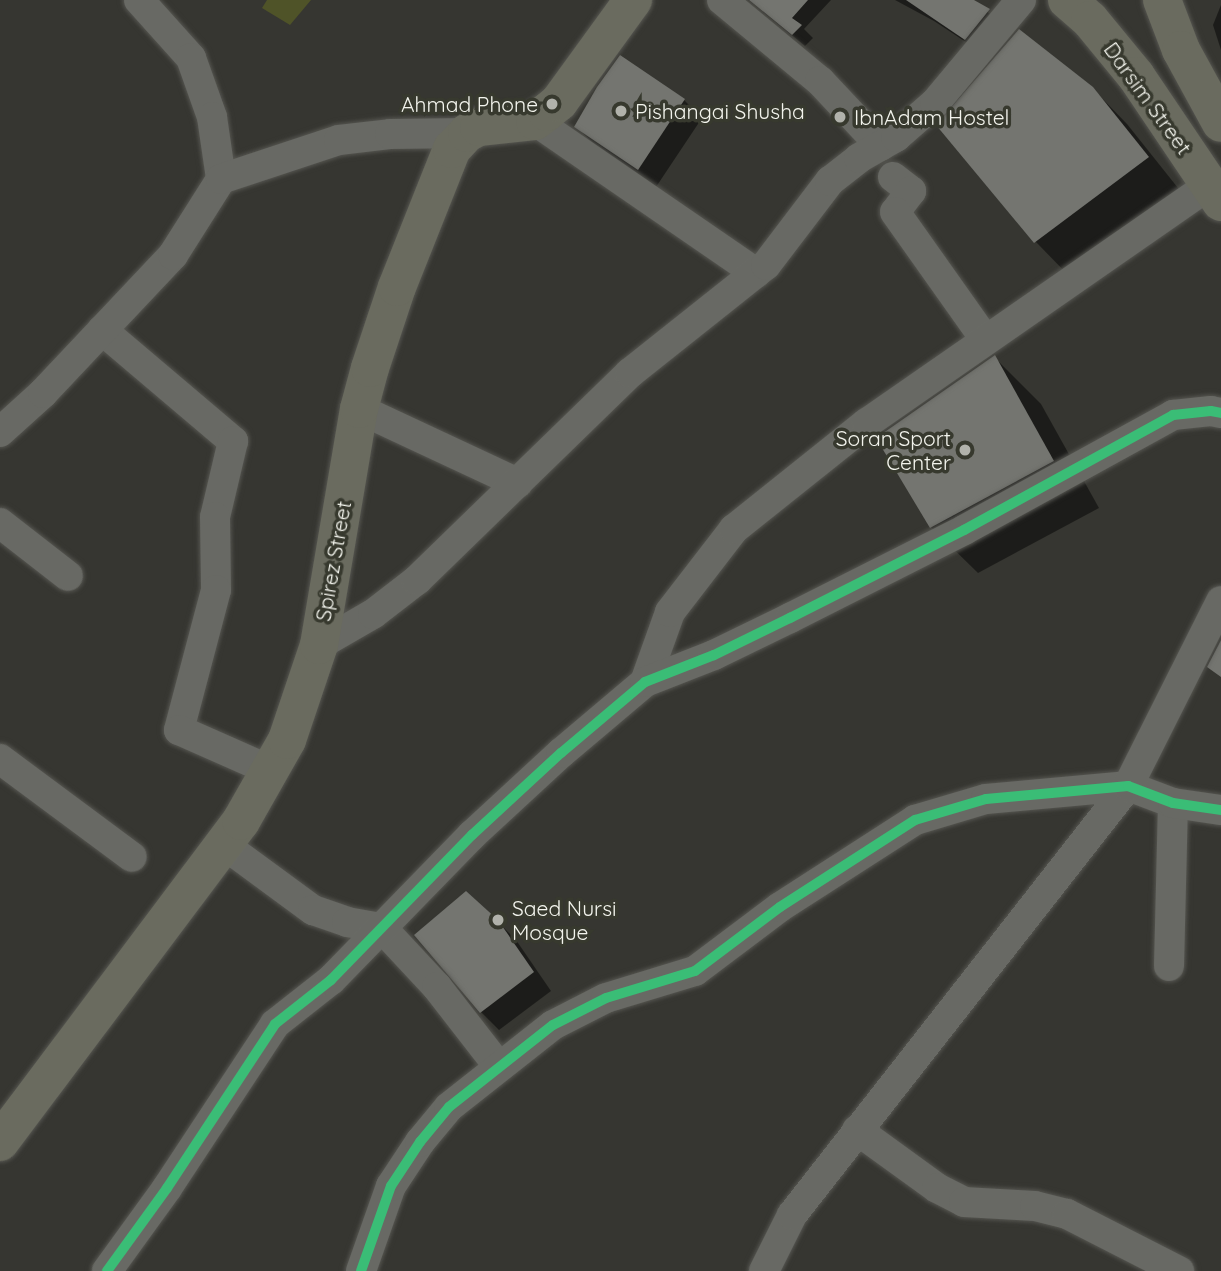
<!DOCTYPE html>
<html>
<head>
<meta charset="utf-8">
<style>
	body { margin:0 }
	#map { position:relative; width:1221px; height:1271px; overflow:hidden; background:#363631; font-family:Quicksand,sans-serif }
	div>[style] { position:absolute }
	.green>* { inset:0; background:#4f5328 }
	.shadow>* { inset:0; background:#0007 }
	.building>* { inset:0; background:#747570 }
	.roads { filter:drop-shadow(0 0 2px #555550) drop-shadow(0 0 2px #555550) }
	.minor>* { height:30px; margin:-15px; padding:0 15px; transform-origin:15px; border-radius:15px; background:#686964 }
	.major>* { height:38px; margin:-19px; padding:0 19px; transform-origin:19px; border-radius:19px; background:#6a6b5f }
	.cycleway>* { height:10px; margin:-5px; padding:0 5px; transform-origin:5px; border-radius:5px; background:#3abd76 }
	.dots>* { width:19px; height:19px; translate:-50% -50%; box-sizing:border-box; border:4px solid #37392e; border-radius:50% }
	span { translate:-50% -50%; white-space:nowrap; text-align:center; line-height:1.15; -webkit-text-stroke:7px #37392e; paint-order:stroke }
	.street-label { font-size:21px; color:#f3f4ed }
	.poi-label { font-size:21px; color:#f3f4ed }
	.right { translate:-100% -50%; text-align:right }
	.left { translate:0 -50%; text-align:left }
</style>
</head>
<body>
<div id="map">
	<div class="green">
		<div style="clip-path:polygon(267px 0,311px 0,290px 25px,262px 8px)"></div>
	</div>
	<div class="shadow">
		<div style="clip-path:polygon(749px 0,831px 0,804px 29px,813px 38px,805px 46px)"></div>
		<div style="clip-path:polygon(895px 0,971px 0,1001px 22px,978px 50px,934px 21px)"></div>
		<div style="clip-path:polygon(1221px 5px,1221px 50px,1213px 25px)"></div>
		<div style="clip-path:polygon(1092px 88px,1127px 124px,1182px 193px,1070px 277px,1036px 242px,938px 125px)"></div>
		<div style="clip-path:polygon(684px 100px,702px 118px,656px 187px,595px 145px,577px 127px)"></div>
		<div style="clip-path:polygon(995px 358px,1041px 404px,1099px 508px,978px 573px,931px 527px)"></div>
		<div style="clip-path:polygon(497px 921px,516px 940px,551px 991px,499px 1030px,481px 1012px)"></div>
	</div>
	<div class="building">
		<div style="clip-path:polygon(749px 0,808px 0,792px 18px,802px 25px,792px 35px)"></div>
		<div style="clip-path:polygon(906px 0,974px 0,990px 9px,965px 40px)"></div>
		<div style="clip-path:polygon(1019px 29px,1093px 87px,1149px 157px,1034px 243px,936px 125px)"></div>
		<div style="clip-path:polygon(620px 55px,685px 99px,638px 170px,574px 127px,597px 87px)"></div>
		<div style="clip-path:polygon(995px 355px,1054px 461px,930px 528px,876px 438px)"></div>
		<div style="clip-path:polygon(1221px 640px,1221px 677px,1207px 667px)"></div>
		<div style="clip-path:polygon(466px 891px,498px 920px,534px 972px,480px 1013px,414px 935px)"></div>
	</div>
	<div class="roads">
		<div class="minor">
			<div style="left:139px;top:0;width:78px;rotate:48.1deg"></div>
			<div style="left:191px;top:58px;width:63px;rotate:70.4deg"></div>
			<div style="left:212px;top:117px;width:63px;rotate:81.7deg"></div>
			<div style="left:722px;top:0;width:127px;rotate:39.6deg"></div>
			<div style="left:820px;top:81px;width:89px;rotate:46.8deg"></div>
			<div style="left:535px;top:121px;width:268px;rotate:34.5deg"></div>
			<div style="left:893px;top:177px;width:23px;rotate:38deg"></div>
			<div style="left:911px;top:191px;width:26px;rotate:127deg"></div>
			<div style="left:895px;top:212px;width:156px;rotate:54.7deg"></div>
			<div style="left:102px;top:330px;width:172px;rotate:40.3deg"></div>
			<div style="left:233px;top:441px;width:78px;rotate:103.3deg"></div>
			<div style="left:215px;top:517px;width:73px;rotate:89.2deg"></div>
			<div style="left:216px;top:590px;width:145px;rotate:104.8deg"></div>
			<div style="left:179px;top:730px;width:102px;rotate:23.8deg"></div>
			<div style="left:359px;top:409px;width:175px;rotate:25deg"></div>
			<div style="left:0;top:432px;width:58px;rotate:-42.2deg"></div>
			<div style="left:43px;top:393px;width:190px;rotate:-46.7deg"></div>
			<div style="left:173px;top:255px;width:90px;rotate:-57.7deg"></div>
			<div style="left:221px;top:179px;width:124px;rotate:-18.3deg"></div>
			<div style="left:339px;top:140px;width:51px;rotate:-6.7deg"></div>
			<div style="left:390px;top:134px;width:77px;rotate:-0.7deg"></div>
			<div style="left:0;top:523px;width:86px;rotate:37.9deg"></div>
			<div style="left:319px;top:645px;width:62px;rotate:-29.9deg"></div>
			<div style="left:373px;top:614px;width:56px;rotate:-37.7deg"></div>
			<div style="left:417px;top:580px;width:297px;rotate:-44.2deg"></div>
			<div style="left:630px;top:373px;width:174px;rotate:-38.5deg"></div>
			<div style="left:766px;top:265px;width:106px;rotate:-52.7deg"></div>
			<div style="left:830px;top:181px;width:37px;rotate:-38deg"></div>
			<div style="left:859px;top:158px;width:43px;rotate:-29.6deg"></div>
			<div style="left:896px;top:137px;width:52px;rotate:-41.1deg"></div>
			<div style="left:935px;top:103px;width:134px;rotate:-50.1deg"></div>
			<div style="left:645px;top:682px;width:74px;rotate:-70.3deg"></div>
			<div style="left:670px;top:612px;width:105px;rotate:-52.4deg"></div>
			<div style="left:734px;top:529px;width:170px;rotate:-38.6deg"></div>
			<div style="left:867px;top:423px;width:417px;rotate:-34.8deg"></div>
			<div style="left:0;top:759px;width:164px;rotate:36.6deg"></div>
			<div style="left:223px;top:844px;width:112px;rotate:36.3deg"></div>
			<div style="left:313px;top:910px;width:36px;rotate:19deg"></div>
			<div style="left:347px;top:922px;width:36px;rotate:10deg"></div>
			<div style="left:382px;top:928px;width:81px;rotate:47deg"></div>
			<div style="left:437px;top:987px;width:101px;rotate:52.2deg"></div>
			<div style="left:1169px;top:966px;width:163px;rotate:-88.6deg"></div>
			<div style="left:857px;top:1130px;width:99px;rotate:35.9deg"></div>
			<div style="left:937px;top:1188px;width:30px;rotate:27deg"></div>
			<div style="left:964px;top:1202px;width:71px;rotate:3.2deg"></div>
			<div style="left:1035px;top:1206px;width:33px;rotate:14deg"></div>
			<div style="left:1067px;top:1214px;width:126px;rotate:27deg"></div>
			<div style="left:107px;top:1271px;width:102px;rotate:-54.1deg"></div>
			<div style="left:167px;top:1188px;width:196px;rotate:-56.6deg"></div>
			<div style="left:275px;top:1024px;width:71px;rotate:-38.2deg"></div>
			<div style="left:331px;top:980px;width:202px;rotate:-45.8deg"></div>
			<div style="left:472px;top:835px;width:121px;rotate:-42.7deg"></div>
			<div style="left:561px;top:753px;width:110px;rotate:-40.2deg"></div>
			<div style="left:645px;top:682px;width:74px;rotate:-21.4deg"></div>
			<div style="left:714px;top:655px;width:85px;rotate:-26deg"></div>
			<div style="left:790px;top:618px;width:195px;rotate:-26.8deg"></div>
			<div style="left:964px;top:530px;width:239px;rotate:-28.8deg"></div>
			<div style="left:1173px;top:415px;width:38px;rotate:-6deg"></div>
			<div style="left:1211px;top:411px;width:10px;rotate:11deg"></div>
			<div style="left:361px;top:1271px;width:90px;rotate:-70.6deg"></div>
			<div style="left:391px;top:1186px;width:53px;rotate:-56.6deg"></div>
			<div style="left:420px;top:1142px;width:45px;rotate:-50.4deg"></div>
			<div style="left:449px;top:1107px;width:132px;rotate:-38.3deg"></div>
			<div style="left:553px;top:1025px;width:59px;rotate:-27deg"></div>
			<div style="left:606px;top:998px;width:93px;rotate:-16.9deg"></div>
			<div style="left:695px;top:971px;width:106px;rotate:-37deg"></div>
			<div style="left:780px;top:907px;width:161px;rotate:-32.8deg"></div>
			<div style="left:915px;top:820px;width:74px;rotate:-16.5deg"></div>
			<div style="left:986px;top:799px;width:143px;rotate:-5.2deg"></div>
			<div style="left:1128px;top:786px;width:48px;rotate:20.7deg"></div>
			<div style="left:1173px;top:803px;width:49px;rotate:8.3deg"></div>
			<div style="left:764px;top:1271px;width:63px;rotate:-63.4deg"></div>
			<div style="left:792px;top:1215px;width:545px;rotate:-51.93deg"></div>
			<div style="left:1128px;top:786px;width:207px;rotate:-63.3deg"></div>
		</div>
		<div class="major">
			<div style="left:1067px;top:0;width:30px;rotate:41deg"></div>
			<div style="left:1090px;top:20px;width:72px;rotate:50.6deg"></div>
			<div style="left:1136px;top:76px;width:152px;rotate:56deg"></div>
			<div style="left:1162px;top:0;width:53px;rotate:69.2deg"></div>
			<div style="left:1181px;top:50px;width:83px;rotate:61.3deg"></div>
			<div style="left:0;top:1142px;width:401px;rotate:-53.1deg"></div>
			<div style="left:241px;top:821px;width:93px;rotate:-60.4deg"></div>
			<div style="left:287px;top:740px;width:100px;rotate:-71.4deg"></div>
			<div style="left:319px;top:645px;width:239px;rotate:-80.4deg"></div>
			<div style="left:359px;top:409px;width:42px;rotate:-75deg"></div>
			<div style="left:370px;top:368px;width:85px;rotate:-71.6deg"></div>
			<div style="left:397px;top:287px;width:149px;rotate:-68.3deg"></div>
			<div style="left:452px;top:149px;width:22px;rotate:-47deg"></div>
			<div style="left:467px;top:133px;width:13px;rotate:-27deg"></div>
			<div style="left:479px;top:127px;width:56px;rotate:-6.1deg"></div>
			<div style="left:535px;top:121px;width:15px;rotate:-37deg"></div>
			<div style="left:547px;top:112px;width:16px;rotate:-40deg"></div>
			<div style="left:559px;top:102px;width:126px;rotate:-54deg"></div>
		</div>
	</div>
	<div class="cycleway">
		<div style="left:107px;top:1271px;width:102px;rotate:-54.1deg"></div>
		<div style="left:167px;top:1188px;width:196px;rotate:-56.6deg"></div>
		<div style="left:275px;top:1024px;width:71px;rotate:-38.2deg"></div>
		<div style="left:331px;top:980px;width:202px;rotate:-45.8deg"></div>
		<div style="left:472px;top:835px;width:121px;rotate:-42.7deg"></div>
		<div style="left:561px;top:753px;width:110px;rotate:-40.2deg"></div>
		<div style="left:645px;top:682px;width:74px;rotate:-21.4deg"></div>
		<div style="left:714px;top:655px;width:85px;rotate:-26deg"></div>
		<div style="left:790px;top:618px;width:195px;rotate:-26.8deg"></div>
		<div style="left:964px;top:530px;width:239px;rotate:-28.8deg"></div>
		<div style="left:1173px;top:415px;width:38px;rotate:-6deg"></div>
		<div style="left:1211px;top:411px;width:10px;rotate:11deg"></div>
		<div style="left:361px;top:1271px;width:90px;rotate:-70.6deg"></div>
		<div style="left:391px;top:1186px;width:53px;rotate:-56.6deg"></div>
		<div style="left:420px;top:1142px;width:45px;rotate:-50.4deg"></div>
		<div style="left:449px;top:1107px;width:132px;rotate:-38.3deg"></div>
		<div style="left:553px;top:1025px;width:59px;rotate:-27deg"></div>
		<div style="left:606px;top:998px;width:93px;rotate:-16.9deg"></div>
		<div style="left:695px;top:971px;width:106px;rotate:-37deg"></div>
		<div style="left:780px;top:907px;width:161px;rotate:-32.8deg"></div>
		<div style="left:915px;top:820px;width:74px;rotate:-16.5deg"></div>
		<div style="left:986px;top:799px;width:143px;rotate:-5.2deg"></div>
		<div style="left:1128px;top:786px;width:48px;rotate:20.7deg"></div>
		<div style="left:1173px;top:803px;width:49px;rotate:8.3deg"></div>
	</div>
	<div class="dots">
		<div style="left:552px;top:104px;background:#b1b2ab"></div>
		<div style="left:621px;top:111px;background:#b1b2ab"></div>
		<div style="left:840px;top:117px;background:#b1b2ab"></div>
		<div style="left:965px;top:450px;background:#b1b2ab"></div>
		<div style="left:498px;top:920px;background:#b1b2ab"></div>
	</div>
	<div class="street-label">
		<span style="left:1148px;top:98px;rotate:54deg">Darsim Street</span>
		<span style="left:333px;top:561px;rotate:-80deg">Spirez Street</span>
	</div>
	<div class="poi-label">
		<span class="right" style="left:538px;top:104px">Ahmad Phone</span>
		<span class="left" style="left:635px;top:111px">Pishangai Shusha</span>
		<span class="left" style="left:854px;top:117px">IbnAdam Hostel</span>
		<span class="right" style="left:951px;top:450px">Soran Sport<br>Center</span>
		<span class="left" style="left:512px;top:920px">Saed Nursi<br>Mosque</span>
	</div>
</div>
</body>
</html>
